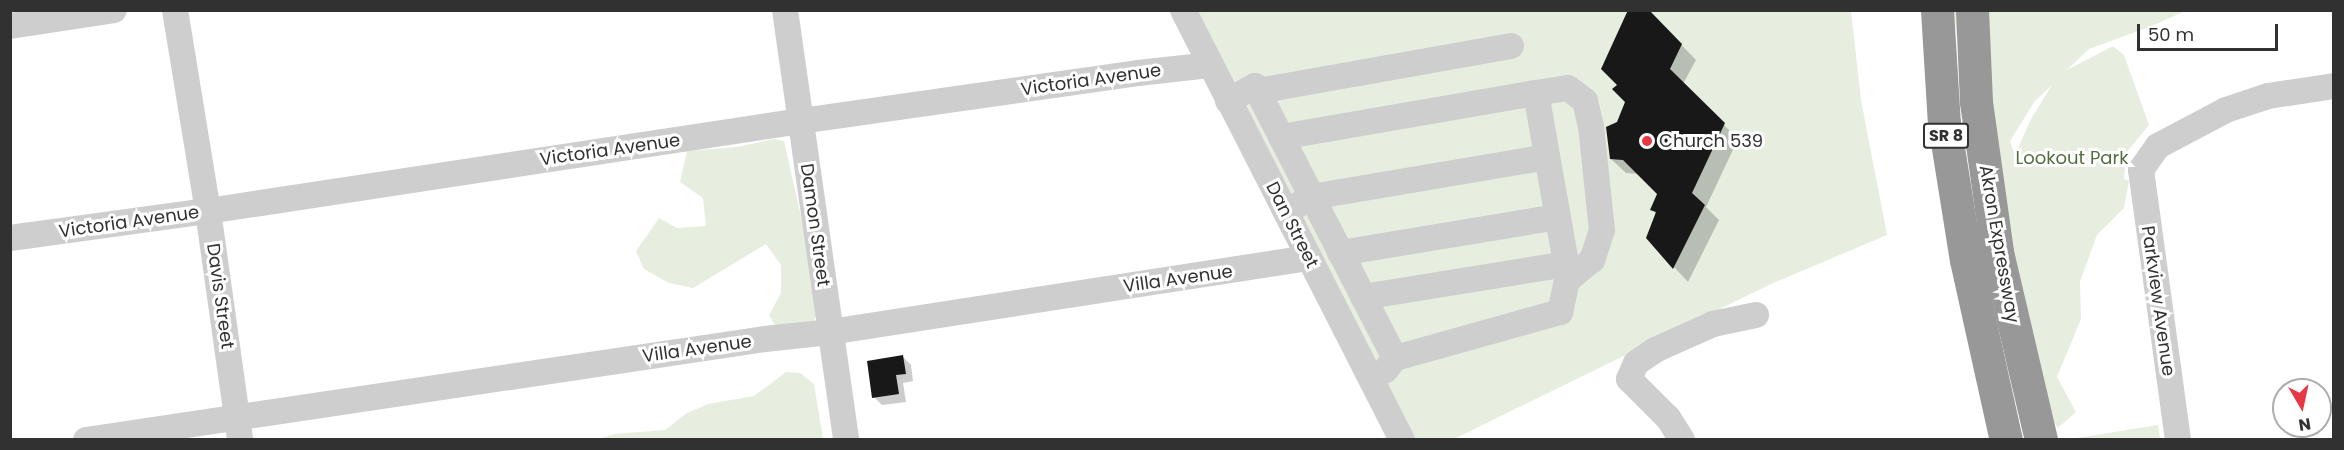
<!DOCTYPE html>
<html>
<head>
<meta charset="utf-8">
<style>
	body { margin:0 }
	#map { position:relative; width:2344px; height:450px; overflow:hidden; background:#fff; font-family:Poppins,sans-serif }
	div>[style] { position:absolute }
	.green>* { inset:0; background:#e7eee0 }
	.shadow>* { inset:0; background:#0003 }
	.building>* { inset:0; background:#181818 }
	.minor>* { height:26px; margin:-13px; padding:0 13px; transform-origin:13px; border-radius:13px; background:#cecece }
	.highway>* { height:33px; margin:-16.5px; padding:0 16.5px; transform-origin:16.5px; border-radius:16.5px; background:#989898 }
	.dots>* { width:16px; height:16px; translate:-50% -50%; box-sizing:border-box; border:3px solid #fff; border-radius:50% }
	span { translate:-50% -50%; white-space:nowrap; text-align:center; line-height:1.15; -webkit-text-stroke:6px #fff; paint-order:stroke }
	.shield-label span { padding:2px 4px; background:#fff; border:2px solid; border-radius:4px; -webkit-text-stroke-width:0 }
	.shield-label { font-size:16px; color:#313131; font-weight:700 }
	.street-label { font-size:18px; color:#313131 }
	.poi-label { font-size:18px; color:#313131 }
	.left { translate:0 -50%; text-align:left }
	.park-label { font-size:18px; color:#546d3e }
	.frame { position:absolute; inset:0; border:12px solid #313131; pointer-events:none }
	.north { position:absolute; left:2272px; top:378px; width:60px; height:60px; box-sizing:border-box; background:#fff; border:2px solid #adadad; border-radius:50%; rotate:171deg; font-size:16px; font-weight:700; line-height:24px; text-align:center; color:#313131 }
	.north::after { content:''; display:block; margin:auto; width:21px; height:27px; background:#e53744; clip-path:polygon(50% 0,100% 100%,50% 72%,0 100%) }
	.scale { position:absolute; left:2137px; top:24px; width:141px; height:27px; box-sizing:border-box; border:3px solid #313131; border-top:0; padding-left:8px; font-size:18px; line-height:21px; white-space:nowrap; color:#313131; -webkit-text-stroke:4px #fff; paint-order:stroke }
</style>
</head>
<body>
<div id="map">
	<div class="green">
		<div style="clip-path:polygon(1196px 11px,1851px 11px,1861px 100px,1887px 235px,1771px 284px,1454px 439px,1416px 439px)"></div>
		<div style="clip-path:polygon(evenodd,1953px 11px,2185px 11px,2152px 26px,2089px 49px,2067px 70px,2113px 46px,2124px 55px,2149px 125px,2126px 153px,2124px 179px,2129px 181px,2124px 208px,2097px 235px,2080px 281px,2081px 319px,2057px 377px,2076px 412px,2058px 428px,2040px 404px,1969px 110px,1953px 11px,2052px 85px,2031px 119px,2015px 155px,2010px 141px,2035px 101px,2052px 85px)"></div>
		<div style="clip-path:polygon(774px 139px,784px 141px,807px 243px,817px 310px,813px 326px,776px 327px,769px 315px,781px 293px,781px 265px,766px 244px,693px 288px,669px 283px,644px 269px,636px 251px,659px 218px,677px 228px,706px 226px,703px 198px,680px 182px,687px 151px,737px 147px)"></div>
		<div style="clip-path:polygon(786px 372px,800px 373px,814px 384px,823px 439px,599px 439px,614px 434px,665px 430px,687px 413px,708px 404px,754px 396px)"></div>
		<div style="clip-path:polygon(2158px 425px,2160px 439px,2070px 439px)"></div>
	</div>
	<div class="shadow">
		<div style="clip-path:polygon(1648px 10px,1696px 60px,1683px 84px,1738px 139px,1706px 207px,1719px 220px,1688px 282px,1647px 238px,1657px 215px,1652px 209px,1659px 194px,1639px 174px,1626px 173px,1611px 159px,1618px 124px,1627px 102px,1619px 85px)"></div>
		<div style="clip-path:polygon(903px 357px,911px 365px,913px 381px,903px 383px,906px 402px,882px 405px,874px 397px)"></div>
	</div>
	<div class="building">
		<div style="clip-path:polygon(1628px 10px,1649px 10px,1682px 44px,1670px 69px,1725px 123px,1692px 193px,1705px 205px,1673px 269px,1646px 238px,1656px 212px,1650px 210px,1657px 194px,1623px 160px,1610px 159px,1606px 127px,1617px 122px,1625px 102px,1612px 89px,1617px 85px,1601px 69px)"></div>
		<div style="clip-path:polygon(903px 355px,906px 374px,896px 375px,899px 394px,872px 398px,867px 361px)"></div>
	</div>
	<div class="minor">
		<div style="left:175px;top:10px;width:204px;rotate:80.7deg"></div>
		<div style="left:208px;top:211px;width:231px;rotate:82deg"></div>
		<div style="left:785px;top:10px;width:434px;rotate:81.9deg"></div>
		<div style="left:1183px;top:10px;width:483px;rotate:63deg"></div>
		<div style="left:10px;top:26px;width:105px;rotate:-8.7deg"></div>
		<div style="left:1258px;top:91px;width:257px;rotate:-10.1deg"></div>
		<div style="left:1536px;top:93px;width:32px;rotate:-9deg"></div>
		<div style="left:1568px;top:88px;width:21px;rotate:37deg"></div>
		<div style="left:1585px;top:101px;width:26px;rotate:77deg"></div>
		<div style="left:1591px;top:126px;width:105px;rotate:84deg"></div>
		<div style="left:1602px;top:230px;width:32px;rotate:108deg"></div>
		<div style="left:1592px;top:260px;width:32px;rotate:141deg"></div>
		<div style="left:1228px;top:101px;width:31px;rotate:-29deg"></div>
		<div style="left:1255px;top:86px;width:306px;rotate:62.8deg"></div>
		<div style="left:1395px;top:358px;width:16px;rotate:128deg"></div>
		<div style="left:1281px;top:137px;width:259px;rotate:-9.8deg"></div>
		<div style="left:1536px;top:93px;width:174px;rotate:80deg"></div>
		<div style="left:1566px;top:264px;width:16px;rotate:86deg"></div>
		<div style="left:1567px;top:280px;width:33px;rotate:102deg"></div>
		<div style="left:1560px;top:312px;width:171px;rotate:164.4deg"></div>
		<div style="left:1298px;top:205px;width:15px;rotate:-32deg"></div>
		<div style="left:1311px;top:197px;width:239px;rotate:-9.6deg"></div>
		<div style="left:10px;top:238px;width:200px;rotate:-7.8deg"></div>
		<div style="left:208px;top:211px;width:600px;rotate:-8.63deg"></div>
		<div style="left:801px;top:121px;width:340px;rotate:-8.1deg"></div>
		<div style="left:1138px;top:73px;width:72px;rotate:-6.3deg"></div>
		<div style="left:1340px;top:253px;width:221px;rotate:-9.4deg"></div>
		<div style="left:1363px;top:297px;width:206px;rotate:-9.2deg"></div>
		<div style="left:86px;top:440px;width:686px;rotate:-8.46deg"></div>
		<div style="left:765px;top:339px;width:65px;rotate:-6.1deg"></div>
		<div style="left:830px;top:332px;width:485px;rotate:-8.8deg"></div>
		<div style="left:1682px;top:440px;width:26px;rotate:-122deg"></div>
		<div style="left:1668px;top:418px;width:55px;rotate:-135deg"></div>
		<div style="left:1629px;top:379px;width:17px;rotate:-66deg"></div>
		<div style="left:1636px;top:363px;width:23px;rotate:-34deg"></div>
		<div style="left:1655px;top:350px;width:64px;rotate:-24.1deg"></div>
		<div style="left:1713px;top:324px;width:44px;rotate:-11.8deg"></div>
		<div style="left:2178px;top:440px;width:273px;rotate:-97.8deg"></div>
		<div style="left:2141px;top:170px;width:29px;rotate:-55deg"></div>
		<div style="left:2158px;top:146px;width:77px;rotate:-27.9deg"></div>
		<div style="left:2226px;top:110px;width:44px;rotate:-18.4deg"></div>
		<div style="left:2268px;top:96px;width:67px;rotate:-8.6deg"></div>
	</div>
	<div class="highway">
		<div style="left:1937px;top:10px;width:113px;rotate:86.5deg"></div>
		<div style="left:1944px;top:123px;width:139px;rotate:80.9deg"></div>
		<div style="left:1966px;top:260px;width:184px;rotate:77.5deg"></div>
		<div style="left:1972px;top:10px;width:92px;rotate:87.5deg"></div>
		<div style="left:1976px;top:102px;width:151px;rotate:82deg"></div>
		<div style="left:1997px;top:252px;width:193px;rotate:76.8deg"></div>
	</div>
	<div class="dots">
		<div style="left:1647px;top:141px;background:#e53744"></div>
	</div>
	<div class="shield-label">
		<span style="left:1946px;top:136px">SR 8</span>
	</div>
	<div class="street-label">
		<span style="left:1091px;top:80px;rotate:-8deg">Victoria Avenue</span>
		<span style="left:610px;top:150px;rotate:-8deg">Victoria Avenue</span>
		<span style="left:129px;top:222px;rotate:-8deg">Victoria Avenue</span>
		<span style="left:815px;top:225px;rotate:82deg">Damon Street</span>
		<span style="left:1292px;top:225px;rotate:63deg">Dan Street</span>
		<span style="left:1999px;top:244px;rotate:80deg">Akron Expressway</span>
		<span style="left:1178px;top:279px;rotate:-8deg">Villa Avenue</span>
		<span style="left:220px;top:296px;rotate:82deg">Davis Street</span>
		<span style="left:2158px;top:301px;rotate:82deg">Parkview Avenue</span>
		<span style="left:697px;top:349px;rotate:-8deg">Villa Avenue</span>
	</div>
	<div class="poi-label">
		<span class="left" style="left:1659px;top:141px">Church 539</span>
	</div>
	<div class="park-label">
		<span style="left:2072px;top:158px">Lookout Park</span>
	</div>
	<div class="frame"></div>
	<div class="north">N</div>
	<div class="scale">50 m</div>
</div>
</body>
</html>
